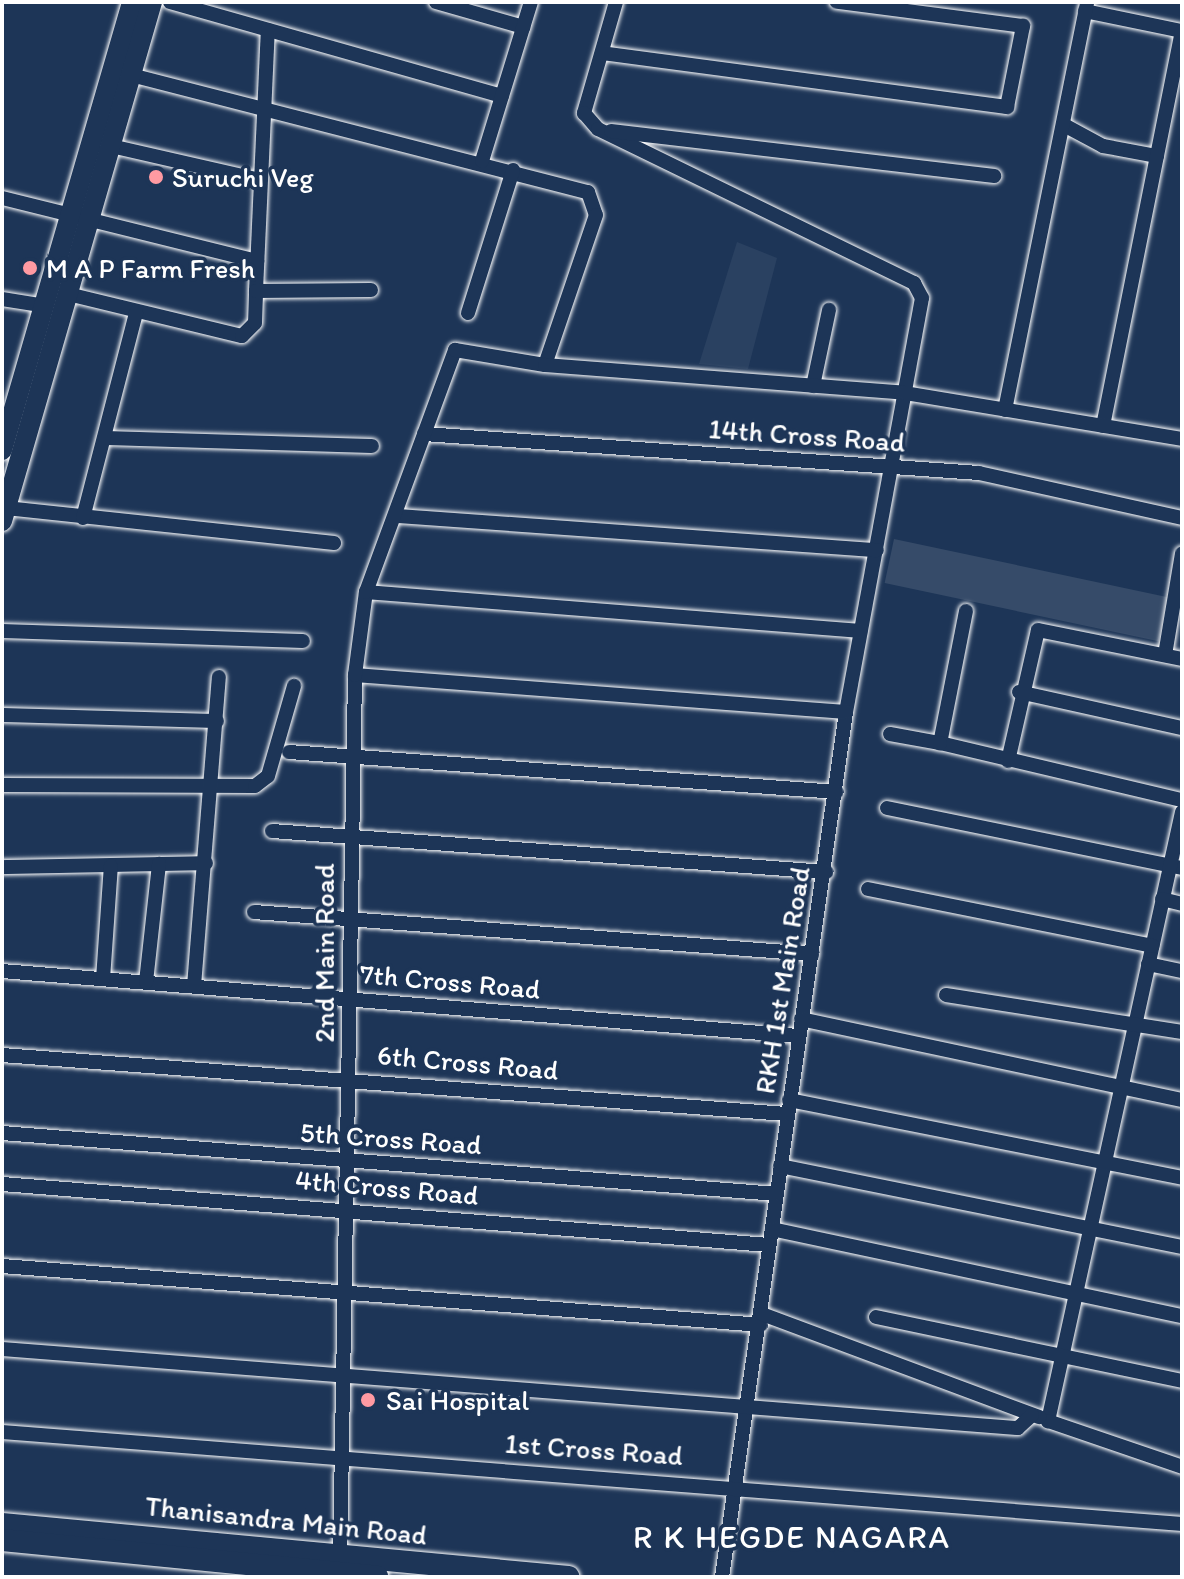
<!DOCTYPE html>
<html>
<head>
<meta charset="utf-8">
<style>
	body { margin:0 }
	#map { position:relative; width:1184px; height:1579px; overflow:hidden; background:#1d3557; font-family:Itim,sans-serif }
	div>[style] { position:absolute }
	.built>* { inset:0; background:#2a4161 }
	.green>* { inset:0; background:#364b69; transform-origin:0 0 }
	.roads { filter:drop-shadow(0 0 2px #fff) drop-shadow(0 0 2px #fff) }
	.minor>* { height:14px; margin:-7px; padding:0 7px; transform-origin:7px; border-radius:7px; background:#1d3557 }
	.secondary>* { height:20px; margin:-10px; padding:0 10px; transform-origin:10px; border-radius:10px; background:#1d3557 }
	.primary>* { height:22px; margin:-11px; padding:0 11px; transform-origin:11px; border-radius:11px; background:#1d3557 }
	.dots>* { width:22px; height:22px; translate:-50% -50%; box-sizing:border-box; border:4px solid #1d3557; border-radius:50% }
	span { translate:-50% -50%; white-space:nowrap; text-align:center; line-height:1.15; -webkit-text-stroke:7px #1d3557; paint-order:stroke }
	.poi-label { font-size:28px; color:#fff }
	.left { translate:0 -50%; text-align:left }
	.street-label { font-size:28px; color:#fff }
	.quarter-label { font-size:32px; color:#fff; letter-spacing:2px }
	.frame { position:absolute; inset:0; border:4px solid #fff; pointer-events:none }
</style>
</head>
<body>
<div id="map">
	<div class="built">
		<div style="clip-path:polygon(737px 242px,777px 258px,748px 369px,699px 364px)"></div>
	</div>
	<div class="green">
		<div style="left:894px;top:539px;width:280px;height:45px;rotate:12deg"></div>
	</div>
	<div class="roads">
		<div class="minor">
			<div style="left:170px;top:2px;width:345px;rotate:15.8deg"></div>
			<div style="left:436px;top:2px;width:91px;rotate:16deg"></div>
			<div style="left:616px;top:2px;width:116px;rotate:106.1deg"></div>
			<div style="left:584px;top:113px;width:21px;rotate:49deg"></div>
			<div style="left:598px;top:129px;width:352px;rotate:26deg"></div>
			<div style="left:914px;top:283px;width:17px;rotate:62deg"></div>
			<div style="left:922px;top:298px;width:421px;rotate:100.4deg"></div>
			<div style="left:846px;top:712px;width:874px;rotate:98.16deg"></div>
			<div style="left:1085px;top:11px;width:99px;rotate:11.7deg"></div>
			<div style="left:602px;top:53px;width:409px;rotate:7.6deg"></div>
			<div style="left:1007px;top:107px;width:83px;rotate:-78.8deg"></div>
			<div style="left:1023px;top:26px;width:188px;rotate:-172.6deg"></div>
			<div style="left:131px;top:75px;width:472px;rotate:14.4deg"></div>
			<div style="left:588px;top:192px;width:24px;rotate:71deg"></div>
			<div style="left:596px;top:215px;width:158px;rotate:108.8deg"></div>
			<div style="left:1064px;top:125px;width:44px;rotate:28.3deg"></div>
			<div style="left:1103px;top:146px;width:55px;rotate:10.5deg"></div>
			<div style="left:611px;top:131px;width:386px;rotate:6.7deg"></div>
			<div style="left:111px;top:146px;width:152px;rotate:12.9deg"></div>
			<div style="left:482px;top:161px;width:166px;rotate:-72.9deg"></div>
			<div style="left:2px;top:198px;width:263px;rotate:13.9deg"></div>
			<div style="left:256px;top:291px;width:261px;rotate:-87.4deg"></div>
			<div style="left:68px;top:294px;width:179px;rotate:13.6deg"></div>
			<div style="left:242px;top:336px;width:18px;rotate:-45deg"></div>
			<div style="left:255px;top:323px;width:32px;rotate:-88deg"></div>
			<div style="left:256px;top:291px;width:115px;rotate:-0.5deg"></div>
			<div style="left:2px;top:299px;width:39px;rotate:9deg"></div>
			<div style="left:468px;top:313px;width:150px;rotate:-72.5deg"></div>
			<div style="left:813px;top:386px;width:78px;rotate:-78.1deg"></div>
			<div style="left:1005px;top:410px;width:416px;rotate:-78.6deg"></div>
			<div style="left:1103px;top:426px;width:402px;rotate:-78.7deg"></div>
			<div style="left:424px;top:434px;width:556px;rotate:4.02deg"></div>
			<div style="left:979px;top:473px;width:208px;rotate:12.5deg"></div>
			<div style="left:105px;top:438px;width:267px;rotate:1.7deg"></div>
			<div style="left:6px;top:508px;width:330px;rotate:6.1deg"></div>
			<div style="left:398px;top:516px;width:480px;rotate:4.1deg"></div>
			<div style="left:83px;top:518px;width:212px;rotate:-75.5deg"></div>
			<div style="left:366px;top:592px;width:496px;rotate:4.5deg"></div>
			<div style="left:966px;top:611px;width:135px;rotate:101.1deg"></div>
			<div style="left:940px;top:743px;width:249px;rotate:13.3deg"></div>
			<div style="left:2px;top:631px;width:301px;rotate:1.9deg"></div>
			<div style="left:1165px;top:655px;width:103px;rotate:-80.5deg"></div>
			<div style="left:355px;top:675px;width:492px;rotate:4.3deg"></div>
			<div style="left:1019px;top:692px;width:167px;rotate:12.5deg"></div>
			<div style="left:2px;top:715px;width:215px;rotate:1.6deg"></div>
			<div style="left:890px;top:734px;width:51px;rotate:10.2deg"></div>
			<div style="left:289px;top:752px;width:549px;rotate:4.17deg"></div>
			<div style="left:1008px;top:761px;width:134px;rotate:-77.1deg"></div>
			<div style="left:1038px;top:630px;width:147px;rotate:11.4deg"></div>
			<div style="left:2px;top:785px;width:253px;rotate:0.2deg"></div>
			<div style="left:255px;top:786px;width:16px;rotate:-38deg"></div>
			<div style="left:268px;top:776px;width:94px;rotate:-73.9deg"></div>
			<div style="left:887px;top:808px;width:301px;rotate:11.5deg"></div>
			<div style="left:1182px;top:812px;width:624px;rotate:102.41deg"></div>
			<div style="left:1048px;top:1421px;width:142px;rotate:18.9deg"></div>
			<div style="left:272px;top:831px;width:556px;rotate:4.23deg"></div>
			<div style="left:2px;top:867px;width:204px;rotate:-1.1deg"></div>
			<div style="left:868px;top:889px;width:290px;rotate:11.3deg"></div>
			<div style="left:1162px;top:899px;width:21px;rotate:14deg"></div>
			<div style="left:254px;top:912px;width:560px;rotate:4.3deg"></div>
			<div style="left:1148px;top:964px;width:35px;rotate:12deg"></div>
			<div style="left:2px;top:971px;width:798px;rotate:4.67deg"></div>
			<div style="left:103px;top:979px;width:113px;rotate:-86deg"></div>
			<div style="left:146px;top:982px;width:119px;rotate:-83.7deg"></div>
			<div style="left:194px;top:986px;width:310px;rotate:-85.4deg"></div>
			<div style="left:946px;top:995px;width:239px;rotate:8.9deg"></div>
			<div style="left:801px;top:1019px;width:390px;rotate:12deg"></div>
			<div style="left:2px;top:1055px;width:786px;rotate:4.3deg"></div>
			<div style="left:789px;top:1100px;width:401px;rotate:11.2deg"></div>
			<div style="left:2px;top:1133px;width:777px;rotate:4.5deg"></div>
			<div style="left:780px;top:1166px;width:410px;rotate:11.4deg"></div>
			<div style="left:2px;top:1184px;width:768px;rotate:4.55deg"></div>
			<div style="left:772px;top:1229px;width:419px;rotate:12deg"></div>
			<div style="left:2px;top:1266px;width:761px;rotate:4.44deg"></div>
			<div style="left:762px;top:1314px;width:296px;rotate:20.4deg"></div>
			<div style="left:876px;top:1317px;width:313px;rotate:11.8deg"></div>
			<div style="left:2px;top:1349px;width:1019px;rotate:4.45deg"></div>
			<div style="left:1018px;top:1428px;width:19px;rotate:-43deg"></div>
			<div style="left:2px;top:1432px;width:1184px;rotate:4.46deg"></div>
			<div style="left:340px;top:1561px;width:886px;rotate:-89.03deg"></div>
			<div style="left:355px;top:675px;width:84px;rotate:-82.5deg"></div>
			<div style="left:366px;top:592px;width:258px;rotate:-69.8deg"></div>
			<div style="left:455px;top:350px;width:91px;rotate:9.5deg"></div>
			<div style="left:545px;top:365px;width:361px;rotate:4.4deg"></div>
			<div style="left:905px;top:393px;width:281px;rotate:9.4deg"></div>
		</div>
		<div class="secondary">
			<div style="left:2px;top:450px;width:466px;rotate:-73.8deg"></div>
			<div style="left:2px;top:521px;width:540px;rotate:-73.88deg"></div>
		</div>
		<div class="primary">
			<div style="left:2px;top:1524px;width:569px;rotate:5.34deg"></div>
			<div style="left:2px;top:1540px;width:377px;rotate:5.6deg"></div>
		</div>
	</div>
	<div class="dots">
		<div style="left:156px;top:177px;background:#ff9aa2"></div>
		<div style="left:30px;top:268px;background:#ff9aa2"></div>
		<div style="left:368px;top:1400px;background:#ff9aa2"></div>
	</div>
	<div class="poi-label">
		<span class="left" style="left:172px;top:177px">Suruchi Veg</span>
		<span class="left" style="left:46px;top:268px">M A P Farm Fresh</span>
		<span class="left" style="left:386px;top:1400px">Sai Hospital</span>
	</div>
	<div class="street-label">
		<span style="left:807px;top:435px;rotate:4deg">14th Cross Road</span>
		<span style="left:324px;top:953px;rotate:-90deg">2nd Main Road</span>
		<span style="left:782px;top:980px;rotate:-81deg">RKH 1st Main Road</span>
		<span style="left:450px;top:981px;rotate:5deg">7th Cross Road</span>
		<span style="left:468px;top:1062px;rotate:5deg">6th Cross Road</span>
		<span style="left:391px;top:1138px;rotate:4deg">5th Cross Road</span>
		<span style="left:387px;top:1187px;rotate:5deg">4th Cross Road</span>
		<span style="left:594px;top:1449px;rotate:4deg">1st Cross Road</span>
		<span style="left:286px;top:1520px;rotate:6deg">Thanisandra Main Road</span>
	</div>
	<div class="quarter-label">
		<span style="left:792px;top:1537px">R K HEGDE NAGARA</span>
	</div>
	<div class="frame"></div>
</div>
</body>
</html>
